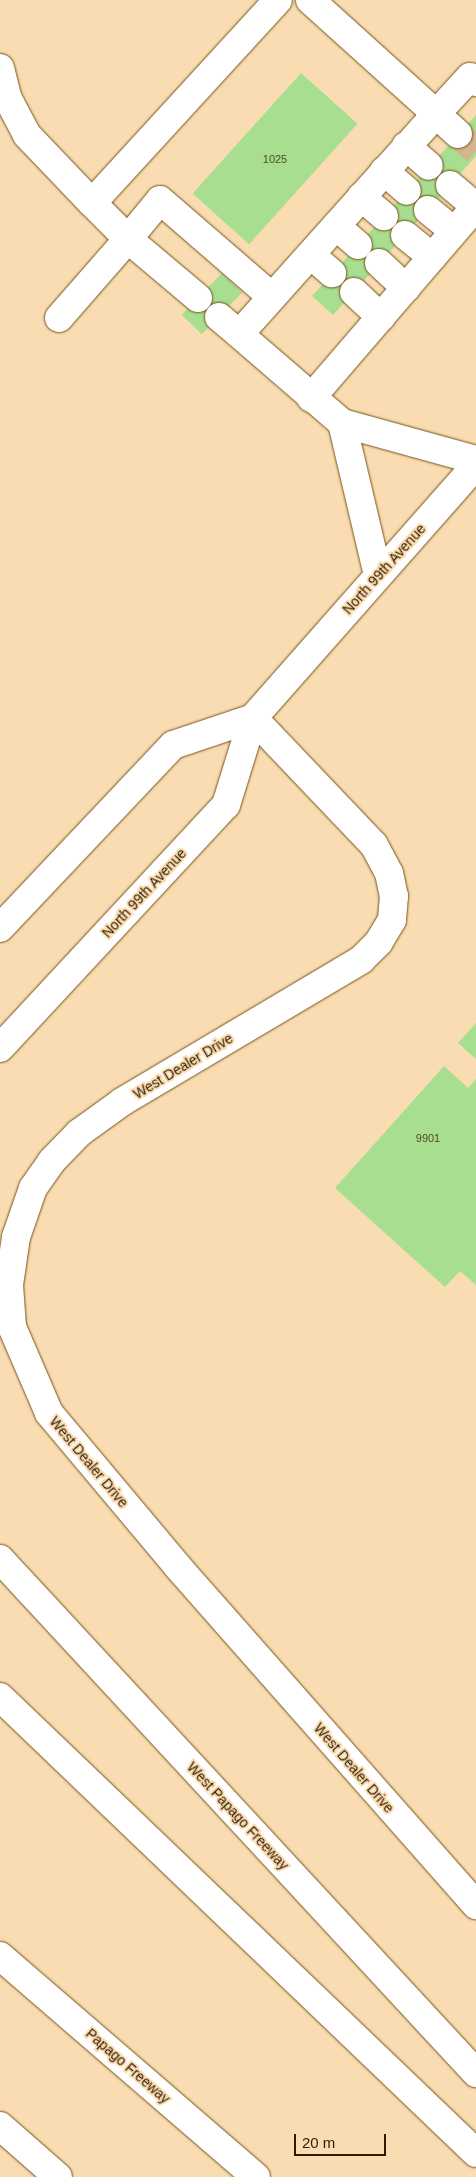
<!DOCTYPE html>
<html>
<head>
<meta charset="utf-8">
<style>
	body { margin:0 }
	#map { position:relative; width:476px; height:2177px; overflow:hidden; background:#fadcb2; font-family:Arial,sans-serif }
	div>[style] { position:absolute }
	.building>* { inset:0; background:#a7de90; transform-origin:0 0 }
	.minor-tunnel>* { height:28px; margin-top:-14px; transform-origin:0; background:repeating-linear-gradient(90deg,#d1b68e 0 28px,transparent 0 42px) }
	.roads { filter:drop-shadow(0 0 1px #755318) drop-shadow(0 0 1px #755318) }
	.minor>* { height:28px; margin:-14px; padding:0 14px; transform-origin:14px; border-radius:14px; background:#fff }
	.major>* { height:28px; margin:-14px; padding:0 14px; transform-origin:14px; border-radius:14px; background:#fff }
	.highway>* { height:28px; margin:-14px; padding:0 14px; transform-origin:14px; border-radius:14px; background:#fff }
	span { translate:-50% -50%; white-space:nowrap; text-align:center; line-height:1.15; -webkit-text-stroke:4px #fadcb2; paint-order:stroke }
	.number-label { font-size:11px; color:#4c4c24 }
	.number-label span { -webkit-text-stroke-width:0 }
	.street-label { font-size:14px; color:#2e1c00 }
	.scale { position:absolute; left:294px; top:2134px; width:92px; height:22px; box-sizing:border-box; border:2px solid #2e1c00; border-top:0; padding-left:6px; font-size:15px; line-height:18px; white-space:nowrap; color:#2e1c00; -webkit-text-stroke:4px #fadcb2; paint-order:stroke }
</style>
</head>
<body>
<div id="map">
	<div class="building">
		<div style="left:301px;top:73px;width:76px;height:162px;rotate:42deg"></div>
		<div style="clip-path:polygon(476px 115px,476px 156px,333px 315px,312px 296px)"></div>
		<div style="left:222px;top:273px;width:28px;height:58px;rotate:44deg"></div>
		<div style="clip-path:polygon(476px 1023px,476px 1059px,458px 1043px)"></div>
		<div style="clip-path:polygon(444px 1066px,468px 1088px,476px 1079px,476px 1285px,460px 1271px,445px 1287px,335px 1188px)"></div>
	</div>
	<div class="minor-tunnel">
		<div style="left:458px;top:134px;width:25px;rotate:43deg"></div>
	</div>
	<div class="roads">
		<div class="minor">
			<div style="left:310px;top:0;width:170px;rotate:42.1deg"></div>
			<div style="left:436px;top:114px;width:295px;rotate:131.8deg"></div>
			<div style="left:239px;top:334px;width:136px;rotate:40.8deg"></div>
			<div style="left:342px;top:423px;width:139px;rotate:15.4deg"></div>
			<div style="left:0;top:68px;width:30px;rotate:76deg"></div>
			<div style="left:7px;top:97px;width:43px;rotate:62.2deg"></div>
			<div style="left:27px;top:135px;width:94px;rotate:46.3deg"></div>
			<div style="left:458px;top:134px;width:30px;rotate:-138deg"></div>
			<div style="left:436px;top:114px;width:50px;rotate:-47.4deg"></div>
			<div style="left:470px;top:77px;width:8px;rotate:40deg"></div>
			<div style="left:406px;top:146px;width:30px;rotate:41deg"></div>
			<div style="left:384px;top:171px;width:30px;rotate:41deg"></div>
			<div style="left:450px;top:185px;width:34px;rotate:40deg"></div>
			<div style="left:361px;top:197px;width:30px;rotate:40deg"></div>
			<div style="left:428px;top:210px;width:33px;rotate:39deg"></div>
			<div style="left:336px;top:226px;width:29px;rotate:41deg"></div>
			<div style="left:405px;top:235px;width:35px;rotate:39deg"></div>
			<div style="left:311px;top:255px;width:28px;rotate:41deg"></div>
			<div style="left:379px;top:263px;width:37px;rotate:43deg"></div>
			<div style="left:354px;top:292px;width:37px;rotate:43deg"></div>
			<div style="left:198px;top:298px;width:92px;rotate:-139.9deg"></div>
			<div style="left:128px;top:239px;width:50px;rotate:-50.6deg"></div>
			<div style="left:160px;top:200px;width:148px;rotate:40.9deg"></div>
			<div style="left:219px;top:317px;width:26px;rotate:40deg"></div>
			<div style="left:59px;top:318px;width:105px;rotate:-48.9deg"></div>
			<div style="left:128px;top:239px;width:51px;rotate:-135deg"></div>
			<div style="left:92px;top:203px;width:275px;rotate:-47.5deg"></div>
			<div style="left:311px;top:398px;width:253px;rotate:-49.3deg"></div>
			<div style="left:342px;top:423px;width:156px;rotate:76.7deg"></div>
			<div style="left:253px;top:718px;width:175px;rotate:46.4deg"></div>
			<div style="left:374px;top:845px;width:32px;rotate:62deg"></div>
			<div style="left:389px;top:873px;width:24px;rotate:78deg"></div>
			<div style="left:394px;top:896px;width:24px;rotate:95deg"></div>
			<div style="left:392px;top:920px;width:26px;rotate:121deg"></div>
			<div style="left:379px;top:942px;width:25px;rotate:135deg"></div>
			<div style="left:361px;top:960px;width:278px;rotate:149.3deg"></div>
			<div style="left:122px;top:1102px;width:53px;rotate:144.2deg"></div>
			<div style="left:79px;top:1133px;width:39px;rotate:134deg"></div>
			<div style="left:52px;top:1161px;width:33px;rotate:125deg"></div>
			<div style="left:33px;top:1188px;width:52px;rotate:109.1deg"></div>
			<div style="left:16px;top:1237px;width:49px;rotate:98.3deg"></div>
			<div style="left:9px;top:1285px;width:42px;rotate:85.9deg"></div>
			<div style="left:12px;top:1327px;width:94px;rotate:66.7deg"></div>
			<div style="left:49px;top:1413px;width:201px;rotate:50deg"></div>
			<div style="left:178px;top:1567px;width:451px;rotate:48.6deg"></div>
		</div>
		<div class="major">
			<div style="left:0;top:928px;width:252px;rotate:-46.6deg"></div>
			<div style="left:173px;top:745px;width:84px;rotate:-18.6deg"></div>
			<div style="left:0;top:1048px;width:332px;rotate:-47.1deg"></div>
			<div style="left:226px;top:805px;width:91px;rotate:-72.8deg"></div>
			<div style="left:253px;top:718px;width:337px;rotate:-48.6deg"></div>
			<div style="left:0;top:1559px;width:701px;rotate:47.2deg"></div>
		</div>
		<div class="highway">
			<div style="left:0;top:1697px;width:659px;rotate:43.77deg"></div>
			<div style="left:0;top:1956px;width:338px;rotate:40.8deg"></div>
			<div style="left:0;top:2126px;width:77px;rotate:41.3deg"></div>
		</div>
	</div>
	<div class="number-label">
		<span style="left:275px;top:159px">1025</span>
		<span style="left:428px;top:1138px">9901</span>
	</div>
	<div class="street-label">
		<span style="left:384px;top:569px;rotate:-48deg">North 99th Avenue</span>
		<span style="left:144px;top:893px;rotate:-47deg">North 99th Avenue</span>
		<span style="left:183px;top:1066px;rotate:-31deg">West Dealer Drive</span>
		<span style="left:89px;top:1462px;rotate:50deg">West Dealer Drive</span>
		<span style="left:354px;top:1768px;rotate:49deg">West Dealer Drive</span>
		<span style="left:238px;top:1816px;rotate:47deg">West Papago Freeway</span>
		<span style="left:128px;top:2066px;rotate:41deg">Papago Freeway</span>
	</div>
	<div class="scale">20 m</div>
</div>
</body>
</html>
